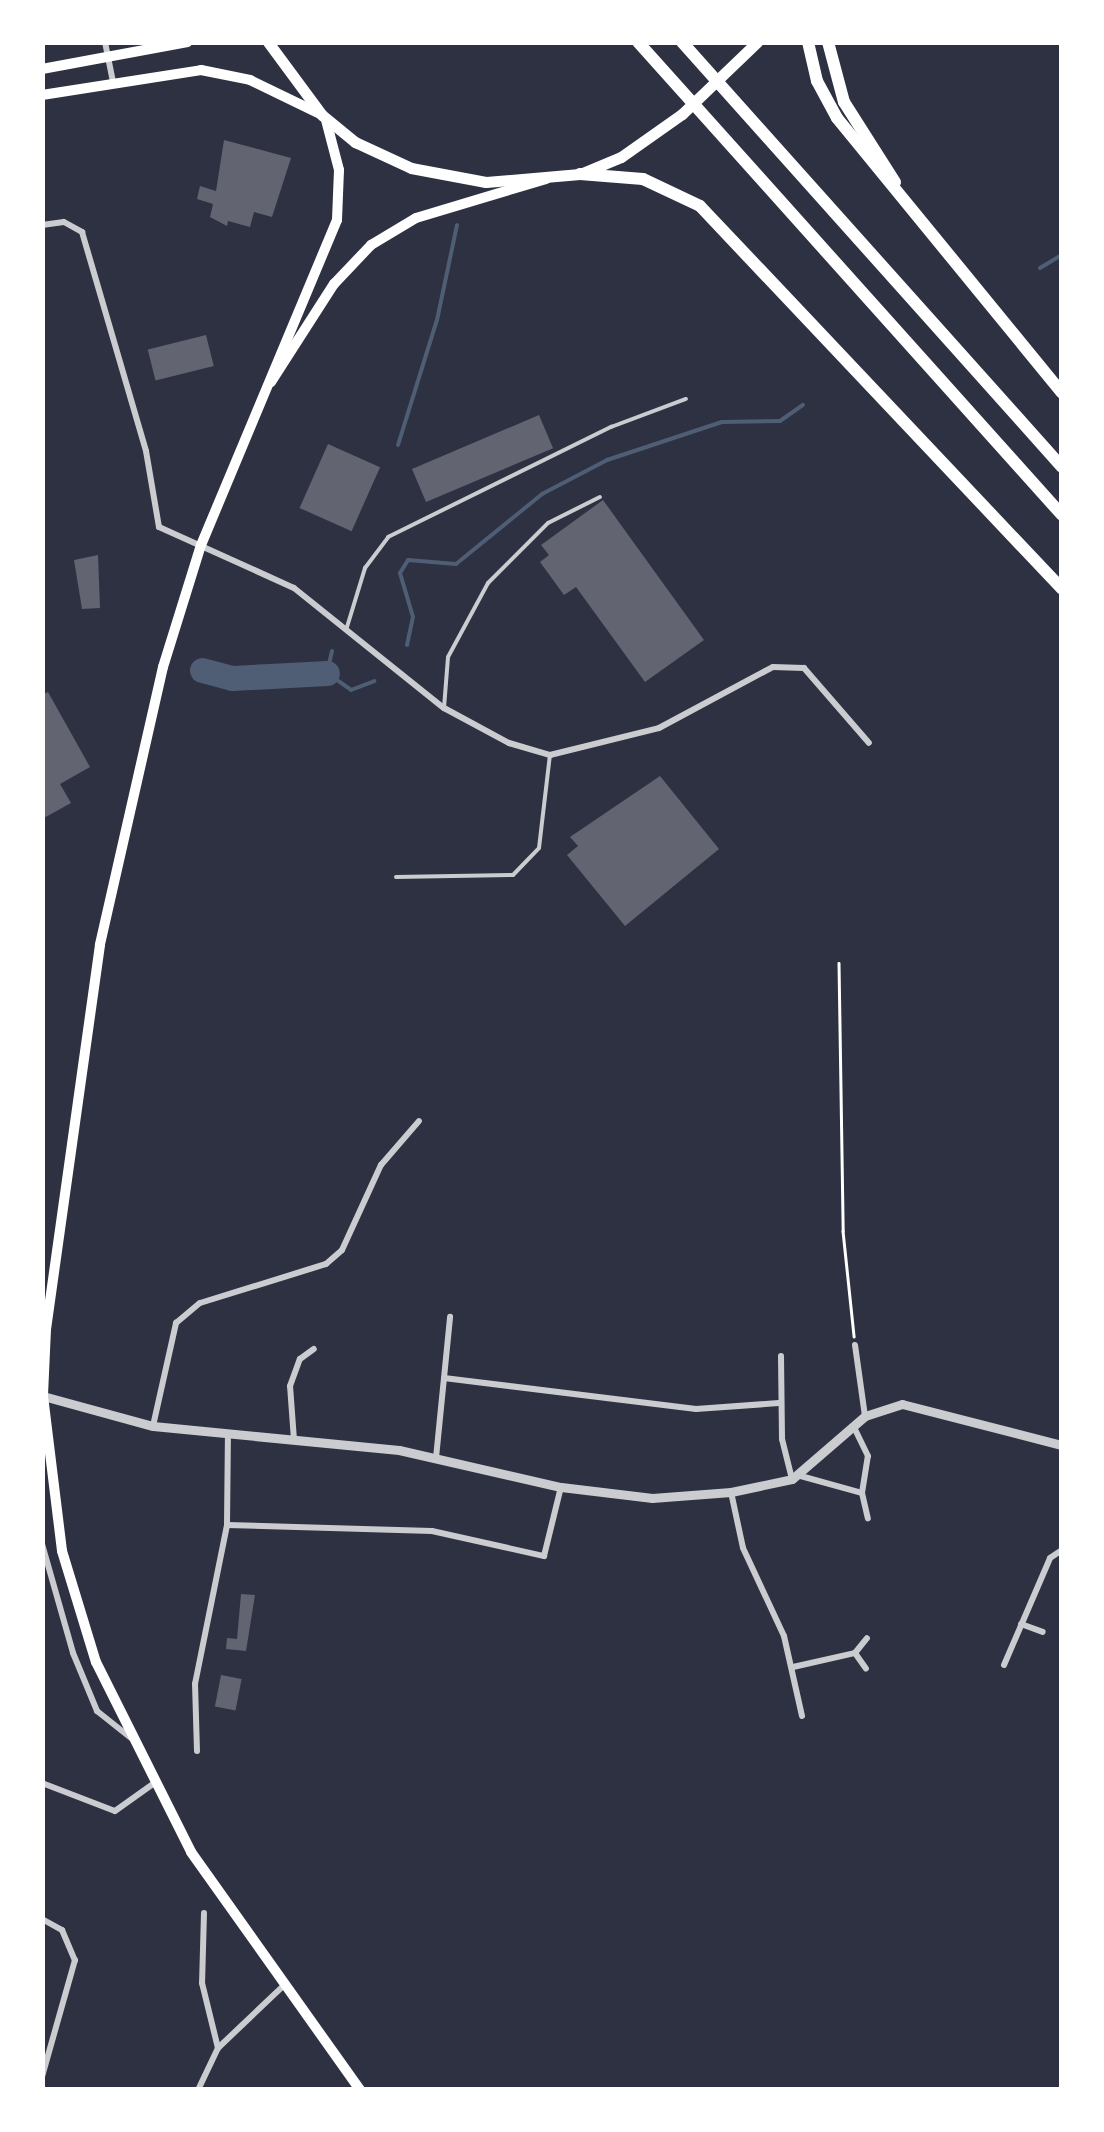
<!DOCTYPE html>
<html>
<head>
<meta charset="utf-8">
<style>
	body { margin:0 }
	#map { position:relative; width:1104px; height:2132px; overflow:hidden; background:#2d3142; font-family:Merriweather,serif }
	div>[style] { position:absolute }
	.stream>* { height:4px; margin:-2px; padding:0 2px; transform-origin:2px; border-radius:2px; background:#4f5d75 }
	.river>* { height:25px; margin:-12.5px; padding:0 12.5px; transform-origin:12.5px; border-radius:12.5px; background:#4f5d75 }
	.building>* { inset:0; background:#626471; transform-origin:0 0 }
	.path>* { height:2.5px; margin:-1.25px; padding:0 1.25px; transform-origin:1.25px; border-radius:1.25px; background:#fff }
	.service>* { height:4px; margin:-2px; padding:0 2px; transform-origin:2px; border-radius:2px; background:#caccd0 }
	.minor>* { height:6px; margin:-3px; padding:0 3px; transform-origin:3px; border-radius:3px; background:#caccd0 }
	.tertiary>* { height:9px; margin:-4.5px; padding:0 4.5px; transform-origin:4.5px; border-radius:4.5px; background:#caccd0 }
	.primary>* { height:10px; margin:-5px; padding:0 5px; transform-origin:5px; border-radius:5px; background:#fff }
	.trunk>* { height:11px; margin:-5.5px; padding:0 5.5px; transform-origin:5.5px; border-radius:5.5px; background:#fff }
	.motorway>* { height:12px; margin:-6px; padding:0 6px; transform-origin:6px; border-radius:6px; background:#fff }
	span { translate:-50% -50%; white-space:nowrap; text-align:center; line-height:1.15; -webkit-text-stroke:10px #fff; paint-order:stroke }
	.frame { position:absolute; inset:0; border:45px solid #fff; pointer-events:none }
</style>
</head>
<body>
<div id="map">
	<div class="stream">
		<div style="left:1040px;top:268px;width:26px;rotate:-31deg"></div>
		<div style="left:398px;top:445px;width:131px;rotate:-72.7deg"></div>
		<div style="left:437px;top:320px;width:97px;rotate:-78.1deg"></div>
		<div style="left:407px;top:645px;width:29px;rotate:-78deg"></div>
		<div style="left:413px;top:617px;width:46px;rotate:-106.5deg"></div>
		<div style="left:400px;top:573px;width:15px;rotate:-58deg"></div>
		<div style="left:408px;top:560px;width:48px;rotate:4.8deg"></div>
		<div style="left:456px;top:564px;width:111px;rotate:-39.1deg"></div>
		<div style="left:542px;top:494px;width:73px;rotate:-27.6deg"></div>
		<div style="left:607px;top:460px;width:121px;rotate:-18.3deg"></div>
		<div style="left:722px;top:422px;width:58px;rotate:-1deg"></div>
		<div style="left:780px;top:421px;width:28px;rotate:-35deg"></div>
		<div style="left:332px;top:651px;width:23px;rotate:103deg"></div>
		<div style="left:327px;top:673px;width:29px;rotate:35deg"></div>
		<div style="left:351px;top:690px;width:25px;rotate:-21deg"></div>
	</div>
	<div class="river">
		<div style="left:202px;top:670px;width:31px;rotate:15deg"></div>
		<div style="left:232px;top:678px;width:95px;rotate:-3deg"></div>
	</div>
	<div class="building">
		<div style="clip-path:polygon(224px 140px,291px 158px,272px 217px,254px 212px,250px 227px,228px 221px,227px 226px,210px 217px,213px 204px,197px 199px,200px 186px,216px 191px)"></div>
		<div style="left:206px;top:335px;width:32px;height:60px;rotate:76deg"></div>
		<div style="left:539px;top:415px;width:36px;height:138px;rotate:67deg"></div>
		<div style="left:328px;top:444px;width:57px;height:70px;rotate:24deg"></div>
		<div style="clip-path:polygon(603px 500px,704px 640px,645px 682px,576px 587px,564px 595px,540px 562px,549px 555px,541px 545px)"></div>
		<div style="clip-path:polygon(98px 555px,100px 608px,82px 609px,74px 560px)"></div>
		<div style="clip-path:polygon(48px 692px,90px 767px,60px 784px,71px 803px,42px 819px,42px 695px)"></div>
		<div style="clip-path:polygon(660px 776px,719px 849px,625px 926px,567px 855px,578px 846px,570px 837px)"></div>
		<div style="clip-path:polygon(241px 1594px,255px 1595px,246px 1651px,226px 1649px,227px 1638px,237px 1639px)"></div>
		<div style="left:221px;top:1675px;width:21px;height:32px;rotate:11deg"></div>
	</div>
	<div class="path">
		<div style="left:839px;top:963px;width:268px;rotate:89.1deg"></div>
		<div style="left:843px;top:1231px;width:106px;rotate:84deg"></div>
	</div>
	<div class="service">
		<div style="left:347px;top:627px;width:62px;rotate:-73deg"></div>
		<div style="left:365px;top:568px;width:39px;rotate:-53deg"></div>
		<div style="left:388px;top:537px;width:249px;rotate:-26.3deg"></div>
		<div style="left:611px;top:427px;width:80px;rotate:-20.5deg"></div>
		<div style="left:444px;top:708px;width:51px;rotate:-85.5deg"></div>
		<div style="left:448px;top:657px;width:84px;rotate:-61.6deg"></div>
		<div style="left:488px;top:583px;width:85px;rotate:-45deg"></div>
		<div style="left:548px;top:523px;width:58px;rotate:-26.6deg"></div>
		<div style="left:396px;top:877px;width:117px;rotate:-1deg"></div>
		<div style="left:513px;top:875px;width:37px;rotate:-46deg"></div>
		<div style="left:539px;top:848px;width:94px;rotate:-83.3deg"></div>
	</div>
	<div class="minor">
		<div style="left:105px;top:42px;width:41px;rotate:78.7deg"></div>
		<div style="left:42px;top:225px;width:22px;rotate:-8deg"></div>
		<div style="left:64px;top:222px;width:21px;rotate:29deg"></div>
		<div style="left:82px;top:232px;width:228px;rotate:73.7deg"></div>
		<div style="left:146px;top:451px;width:77px;rotate:80.3deg"></div>
		<div style="left:159px;top:527px;width:148px;rotate:24.3deg"></div>
		<div style="left:294px;top:588px;width:192px;rotate:38.7deg"></div>
		<div style="left:444px;top:708px;width:74px;rotate:28.3deg"></div>
		<div style="left:509px;top:743px;width:43px;rotate:16.3deg"></div>
		<div style="left:550px;top:755px;width:112px;rotate:-13.9deg"></div>
		<div style="left:659px;top:728px;width:129px;rotate:-28.2deg"></div>
		<div style="left:773px;top:667px;width:31px;rotate:2deg"></div>
		<div style="left:804px;top:668px;width:99px;rotate:49.1deg"></div>
		<div style="left:855px;top:1345px;width:72px;rotate:82deg"></div>
		<div style="left:781px;top:1356px;width:83px;rotate:89.3deg"></div>
		<div style="left:782px;top:1439px;width:41px;rotate:76deg"></div>
		<div style="left:444px;top:1378px;width:254px;rotate:7deg"></div>
		<div style="left:696px;top:1409px;width:83px;rotate:-4.1deg"></div>
		<div style="left:153px;top:1426px;width:106px;rotate:-77.4deg"></div>
		<div style="left:176px;top:1323px;width:31px;rotate:-40deg"></div>
		<div style="left:200px;top:1303px;width:132px;rotate:-17.2deg"></div>
		<div style="left:326px;top:1264px;width:21px;rotate:-41deg"></div>
		<div style="left:342px;top:1250px;width:94px;rotate:-65.4deg"></div>
		<div style="left:381px;top:1165px;width:58px;rotate:-49.2deg"></div>
		<div style="left:294px;top:1440px;width:54px;rotate:-94.2deg"></div>
		<div style="left:290px;top:1386px;width:29px;rotate:-70deg"></div>
		<div style="left:300px;top:1359px;width:17px;rotate:-36deg"></div>
		<div style="left:436px;top:1458px;width:142px;rotate:-84.3deg"></div>
		<div style="left:797px;top:1475px;width:67px;rotate:15.5deg"></div>
		<div style="left:862px;top:1493px;width:37px;rotate:-81deg"></div>
		<div style="left:868px;top:1456px;width:32px;rotate:-116deg"></div>
		<div style="left:731px;top:1492px;width:57px;rotate:77.9deg"></div>
		<div style="left:743px;top:1548px;width:97px;rotate:65deg"></div>
		<div style="left:784px;top:1636px;width:82px;rotate:77.3deg"></div>
		<div style="left:862px;top:1493px;width:26px;rotate:77deg"></div>
		<div style="left:227px;top:1525px;width:205px;rotate:1.7deg"></div>
		<div style="left:432px;top:1531px;width:115px;rotate:12.6deg"></div>
		<div style="left:544px;top:1556px;width:71px;rotate:-76.2deg"></div>
		<div style="left:42px;top:1544px;width:113px;rotate:74.1deg"></div>
		<div style="left:73px;top:1653px;width:63px;rotate:67.5deg"></div>
		<div style="left:97px;top:1711px;width:43px;rotate:38.5deg"></div>
		<div style="left:1021px;top:1624px;width:23px;rotate:20deg"></div>
		<div style="left:855px;top:1653px;width:19px;rotate:55deg"></div>
		<div style="left:1004px;top:1665px;width:116px;rotate:-66.7deg"></div>
		<div style="left:1050px;top:1558px;width:14px;rotate:-34deg"></div>
		<div style="left:793px;top:1667px;width:64px;rotate:-12.7deg"></div>
		<div style="left:855px;top:1653px;width:19px;rotate:-51deg"></div>
		<div style="left:197px;top:1751px;width:67px;rotate:-91.7deg"></div>
		<div style="left:195px;top:1684px;width:162px;rotate:-78.6deg"></div>
		<div style="left:227px;top:1525px;width:90px;rotate:-89.4deg"></div>
		<div style="left:42px;top:1783px;width:78px;rotate:21deg"></div>
		<div style="left:115px;top:1811px;width:47px;rotate:-35.4deg"></div>
		<div style="left:204px;top:1913px;width:70px;rotate:91.6deg"></div>
		<div style="left:202px;top:1983px;width:67px;rotate:76.2deg"></div>
		<div style="left:42px;top:1919px;width:23px;rotate:29deg"></div>
		<div style="left:62px;top:1930px;width:33px;rotate:67deg"></div>
		<div style="left:75px;top:1960px;width:122px;rotate:105.8deg"></div>
		<div style="left:198px;top:2090px;width:47px;rotate:-64.5deg"></div>
		<div style="left:218px;top:2048px;width:88px;rotate:-43.6deg"></div>
	</div>
	<div class="tertiary">
		<div style="left:43px;top:1396px;width:114px;rotate:15.3deg"></div>
		<div style="left:153px;top:1426px;width:247px;rotate:5.6deg"></div>
		<div style="left:399px;top:1450px;width:166px;rotate:12.9deg"></div>
		<div style="left:561px;top:1487px;width:92px;rotate:6.9deg"></div>
		<div style="left:652px;top:1498px;width:79px;rotate:-4.3deg"></div>
		<div style="left:731px;top:1492px;width:62px;rotate:-12deg"></div>
		<div style="left:792px;top:1479px;width:96px;rotate:-40.8deg"></div>
		<div style="left:865px;top:1416px;width:39px;rotate:-18deg"></div>
		<div style="left:902px;top:1404px;width:165px;rotate:14.4deg"></div>
	</div>
	<div class="primary">
		<div style="left:42px;top:69px;width:148px;rotate:-10.5deg"></div>
		<div style="left:42px;top:95px;width:161px;rotate:-8.9deg"></div>
		<div style="left:201px;top:70px;width:50px;rotate:11.5deg"></div>
		<div style="left:250px;top:80px;width:78px;rotate:25.9deg"></div>
		<div style="left:326px;top:120px;width:52px;rotate:75.4deg"></div>
		<div style="left:339px;top:170px;width:50px;rotate:92.3deg"></div>
		<div style="left:337px;top:220px;width:352px;rotate:112.7deg"></div>
		<div style="left:201px;top:545px;width:128px;rotate:107.3deg"></div>
		<div style="left:163px;top:667px;width:285px;rotate:102.8deg"></div>
		<div style="left:100px;top:945px;width:388px;rotate:98deg"></div>
		<div style="left:46px;top:1329px;width:67px;rotate:92.6deg"></div>
		<div style="left:43px;top:1396px;width:156px;rotate:83deg"></div>
		<div style="left:62px;top:1551px;width:116px;rotate:73deg"></div>
		<div style="left:96px;top:1662px;width:212px;rotate:63.4deg"></div>
		<div style="left:191px;top:1852px;width:292px;rotate:54.6deg"></div>
		<div style="left:271px;top:382px;width:117px;rotate:-57.3deg"></div>
		<div style="left:334px;top:284px;width:54px;rotate:-46.5deg"></div>
		<div style="left:371px;top:245px;width:52px;rotate:-31deg"></div>
		<div style="left:416px;top:218px;width:136px;rotate:-16.7deg"></div>
	</div>
	<div class="trunk">
		<div style="left:268px;top:42px;width:91px;rotate:53.5deg"></div>
		<div style="left:322px;top:115px;width:43px;rotate:39.3deg"></div>
		<div style="left:355px;top:142px;width:62px;rotate:24.9deg"></div>
		<div style="left:411px;top:168px;width:76px;rotate:10.6deg"></div>
		<div style="left:486px;top:182px;width:94px;rotate:-4.9deg"></div>
		<div style="left:580px;top:174px;width:44px;rotate:-22.5deg"></div>
		<div style="left:621px;top:157px;width:75px;rotate:-35.2deg"></div>
		<div style="left:682px;top:114px;width:104px;rotate:-43.8deg"></div>
	</div>
	<div class="motorway">
		<div style="left:638px;top:42px;width:635px;rotate:48.13deg"></div>
		<div style="left:682px;top:42px;width:570px;rotate:48.2deg"></div>
		<div style="left:808px;top:42px;width:40px;rotate:77deg"></div>
		<div style="left:817px;top:81px;width:42px;rotate:61.6deg"></div>
		<div style="left:837px;top:118px;width:355px;rotate:50.7deg"></div>
		<div style="left:828px;top:42px;width:62px;rotate:75.1deg"></div>
		<div style="left:844px;top:102px;width:95px;rotate:57.5deg"></div>
		<div style="left:580px;top:174px;width:63px;rotate:4.5deg"></div>
		<div style="left:643px;top:179px;width:63px;rotate:25.3deg"></div>
		<div style="left:700px;top:206px;width:527px;rotate:46.61deg"></div>
	</div>
	<div class="frame"></div>
</div>
</body>
</html>
